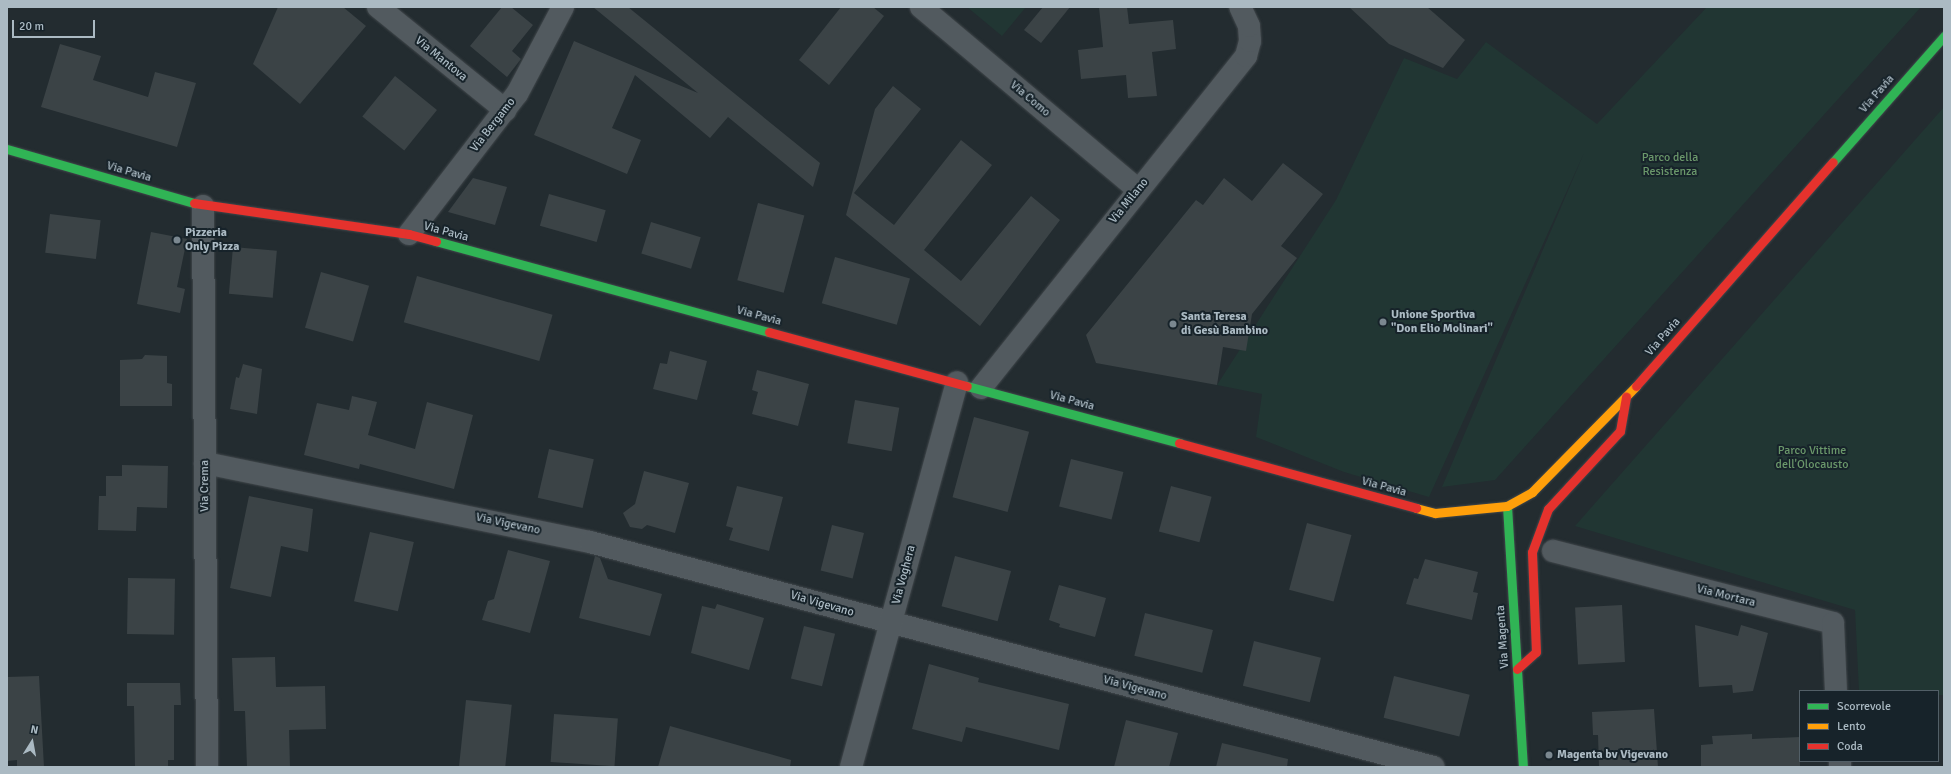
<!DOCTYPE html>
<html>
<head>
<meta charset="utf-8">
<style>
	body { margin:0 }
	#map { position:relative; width:1951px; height:774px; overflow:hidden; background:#232c30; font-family:Signika,sans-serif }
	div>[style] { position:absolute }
	.green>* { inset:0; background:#213633 }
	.building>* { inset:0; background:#3b4346; transform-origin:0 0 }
	.roads { filter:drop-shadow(0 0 1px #41474b) drop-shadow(0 0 1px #41474b) }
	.street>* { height:22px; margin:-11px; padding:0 11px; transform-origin:11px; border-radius:11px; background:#525a5f }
	.fast>* { height:9px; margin:-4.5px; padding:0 4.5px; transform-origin:4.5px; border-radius:4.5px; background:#30b455 }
	.slow>* { height:9px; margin:-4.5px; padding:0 4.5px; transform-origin:4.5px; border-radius:4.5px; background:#ff9f0a }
	.jam>* { height:9px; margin:-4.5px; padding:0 4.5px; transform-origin:4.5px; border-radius:4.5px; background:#e5322d }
	.dots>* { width:11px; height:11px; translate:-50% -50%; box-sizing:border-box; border:2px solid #17232a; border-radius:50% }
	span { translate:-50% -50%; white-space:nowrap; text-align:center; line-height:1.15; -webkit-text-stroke:4px #17232a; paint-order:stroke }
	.street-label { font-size:12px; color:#abbac3 }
	.park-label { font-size:12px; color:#6b986b }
	.poi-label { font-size:12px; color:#abbac3; font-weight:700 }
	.left { translate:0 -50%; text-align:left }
	.frame { position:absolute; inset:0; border:8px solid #abbac3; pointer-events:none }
	.legend { position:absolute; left:1799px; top:690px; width:140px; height:72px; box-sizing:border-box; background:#17232a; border:1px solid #525f67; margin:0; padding:5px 7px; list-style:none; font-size:12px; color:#abbac3 }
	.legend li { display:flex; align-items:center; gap:8px; height:20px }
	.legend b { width:20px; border:1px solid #525f67 }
	.north { position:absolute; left:12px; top:722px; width:40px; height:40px; -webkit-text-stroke:3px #17232a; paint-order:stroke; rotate:11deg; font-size:11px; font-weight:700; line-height:16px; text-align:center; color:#abbac3 }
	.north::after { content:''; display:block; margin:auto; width:14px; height:18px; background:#abbac3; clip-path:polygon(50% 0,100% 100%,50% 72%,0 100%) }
	.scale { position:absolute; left:12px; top:20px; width:83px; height:18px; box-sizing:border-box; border:2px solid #abbac3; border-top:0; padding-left:5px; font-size:12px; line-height:14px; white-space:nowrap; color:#abbac3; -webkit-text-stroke:3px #17232a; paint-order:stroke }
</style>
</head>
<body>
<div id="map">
	<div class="green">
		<div style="clip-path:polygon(967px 7px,1026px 7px,1002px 36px)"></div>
		<div style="clip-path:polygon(1707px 7px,1921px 7px,1495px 480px,1442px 487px,1584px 153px,1429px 497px,1344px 472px,1256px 437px,1262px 394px,1217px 385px,1336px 200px,1404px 58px,1457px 79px,1486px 42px,1597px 124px)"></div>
		<div style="clip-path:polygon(1944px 107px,1944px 695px,1938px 695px,1938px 691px,1859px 691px,1855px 610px,1575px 526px)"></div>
	</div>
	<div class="building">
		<div style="clip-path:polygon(278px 7px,343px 7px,366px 26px,300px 104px,253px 64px)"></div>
		<div style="clip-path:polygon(502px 7px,511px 7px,533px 25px,512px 51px,521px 59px,507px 77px,470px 46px)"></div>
		<div style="clip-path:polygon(593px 7px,628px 7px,820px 163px,813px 187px,728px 117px,710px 138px,635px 75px,612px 128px,641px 140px,627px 174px,534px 135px,574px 41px,698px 93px)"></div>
		<div style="clip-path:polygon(841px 7px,873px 7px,884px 16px,829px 85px,799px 60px)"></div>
		<div style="clip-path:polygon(1043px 7px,1070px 7px,1041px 43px,1024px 30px)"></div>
		<div style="clip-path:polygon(1099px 7px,1127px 7px,1129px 24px,1173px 20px,1176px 49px,1152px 52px,1157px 96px,1128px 98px,1126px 75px,1081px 79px,1078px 50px,1103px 47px)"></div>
		<div style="clip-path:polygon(1349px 7px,1427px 7px,1465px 40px,1443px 68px,1389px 44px)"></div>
		<div style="clip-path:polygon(60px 44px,101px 56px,93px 80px,148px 97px,155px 72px,196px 83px,177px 147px,41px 107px)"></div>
		<div style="left:395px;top:76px;width:54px;height:52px;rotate:39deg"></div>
		<div style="clip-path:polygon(893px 86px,921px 109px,854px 193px,894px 225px,961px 140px,992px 165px,924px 250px,961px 281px,1031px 196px,1060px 220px,980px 326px,846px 215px,875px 109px)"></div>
		<div style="clip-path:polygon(1283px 163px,1323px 194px,1281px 246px,1297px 258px,1252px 314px,1246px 351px,1223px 347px,1217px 385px,1096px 363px,1086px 335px,1196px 200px,1203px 205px,1224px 178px,1252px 201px)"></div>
		<div style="clip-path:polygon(473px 178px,507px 187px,495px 225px,448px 212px)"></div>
		<div style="left:549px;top:194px;width:59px;height:33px;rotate:16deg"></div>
		<div style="left:758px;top:203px;width:48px;height:80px;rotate:15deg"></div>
		<div style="left:50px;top:214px;width:51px;height:39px;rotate:7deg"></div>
		<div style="left:651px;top:222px;width:52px;height:33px;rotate:17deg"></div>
		<div style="clip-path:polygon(151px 232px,187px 239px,177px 287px,185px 289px,180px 313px,137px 304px)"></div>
		<div style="left:233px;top:247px;width:44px;height:47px;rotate:5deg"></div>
		<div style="left:835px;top:257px;width:78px;height:48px;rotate:16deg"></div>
		<div style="left:321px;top:272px;width:50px;height:58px;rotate:16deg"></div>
		<div style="left:417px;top:276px;width:141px;height:48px;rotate:16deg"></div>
		<div style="clip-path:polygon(670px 351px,707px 361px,697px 400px,653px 389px,660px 363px,667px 364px)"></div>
		<div style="clip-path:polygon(145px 355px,167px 356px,167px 383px,172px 384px,172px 406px,120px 406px,120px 360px,142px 359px)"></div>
		<div style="clip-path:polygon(243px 364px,262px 369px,257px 414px,230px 409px,236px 377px,239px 378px)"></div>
		<div style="clip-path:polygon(757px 370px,809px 384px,798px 426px,752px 414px,758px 392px,752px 390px)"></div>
		<div style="clip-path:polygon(352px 396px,377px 402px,368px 435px,415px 449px,427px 402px,473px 415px,454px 489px,360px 464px,359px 469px,304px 455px,317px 403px,349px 410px)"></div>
		<div style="left:855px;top:400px;width:45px;height:44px;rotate:10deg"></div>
		<div style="left:974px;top:417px;width:57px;height:83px;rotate:15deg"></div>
		<div style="left:549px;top:449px;width:46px;height:50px;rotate:13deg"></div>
		<div style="left:1071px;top:459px;width:54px;height:49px;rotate:14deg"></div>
		<div style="clip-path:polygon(122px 465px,168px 466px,167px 508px,137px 507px,136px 531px,98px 530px,99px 496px,106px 496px,106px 476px,122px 476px)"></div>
		<div style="clip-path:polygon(644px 471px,689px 483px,675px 533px,647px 525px,642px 529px,630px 527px,623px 513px,635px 504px)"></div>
		<div style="clip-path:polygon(737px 486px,783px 497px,769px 551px,729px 540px,733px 528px,726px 526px)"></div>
		<div style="left:1171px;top:486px;width:42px;height:47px;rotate:15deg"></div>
		<div style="clip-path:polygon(249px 496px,313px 509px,308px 552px,281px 546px,271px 597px,230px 588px)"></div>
		<div style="left:1307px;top:523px;width:46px;height:69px;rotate:15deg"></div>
		<div style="left:832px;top:525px;width:33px;height:47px;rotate:14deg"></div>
		<div style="left:370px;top:532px;width:45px;height:71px;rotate:13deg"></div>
		<div style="clip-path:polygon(508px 550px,550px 561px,530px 633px,482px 620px,488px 601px,494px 599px)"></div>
		<div style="clip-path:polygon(595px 556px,600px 558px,608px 579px,662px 594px,650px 636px,579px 618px)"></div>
		<div style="left:955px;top:556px;width:58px;height:52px;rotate:15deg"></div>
		<div style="clip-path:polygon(1425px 559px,1478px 572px,1473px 592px,1478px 593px,1472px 620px,1406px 604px,1414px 578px,1418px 579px)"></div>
		<div style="left:128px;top:578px;width:47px;height:56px;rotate:1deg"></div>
		<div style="clip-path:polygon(1059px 585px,1106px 598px,1095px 637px,1059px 627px,1060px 624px,1049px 620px)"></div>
		<div style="clip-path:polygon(717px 604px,764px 618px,749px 670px,691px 653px,702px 606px,715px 609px)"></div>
		<div style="left:1622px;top:605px;width:57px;height:47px;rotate:87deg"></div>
		<div style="left:1145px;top:613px;width:70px;height:44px;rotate:14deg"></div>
		<div style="clip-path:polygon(1695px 625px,1738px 636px,1741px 625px,1768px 633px,1753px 691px,1733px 693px,1732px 685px,1699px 687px)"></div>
		<div style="left:804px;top:626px;width:32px;height:54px;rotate:14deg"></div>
		<div style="left:1254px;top:641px;width:69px;height:46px;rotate:14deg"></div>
		<div style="clip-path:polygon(275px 657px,276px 687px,325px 686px,326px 729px,289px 730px,290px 767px,247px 767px,245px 711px,234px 711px,232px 658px)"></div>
		<div style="clip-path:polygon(929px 664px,979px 678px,978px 682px,1069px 704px,1059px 750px,966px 727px,962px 742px,912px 729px)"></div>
		<div style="clip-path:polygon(39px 676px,44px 767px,17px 767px,17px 760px,7px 761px,7px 677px)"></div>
		<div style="left:1394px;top:676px;width:78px;height:43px;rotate:14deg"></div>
		<div style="clip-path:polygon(127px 683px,180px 683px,181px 705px,174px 705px,174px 760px,168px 760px,168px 767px,135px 767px,134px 706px,127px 706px)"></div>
		<div style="left:466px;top:700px;width:46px;height:67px;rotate:6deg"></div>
		<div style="clip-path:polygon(1654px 709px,1658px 767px,1599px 767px,1598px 735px,1593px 735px,1592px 712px)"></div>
		<div style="left:554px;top:714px;width:64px;height:48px;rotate:4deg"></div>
		<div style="clip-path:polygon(1126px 720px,1178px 733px,1169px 767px,1114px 767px)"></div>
		<div style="clip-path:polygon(670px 726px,791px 760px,790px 767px,658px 767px)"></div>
		<div style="clip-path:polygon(1752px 734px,1752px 739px,1800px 737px,1800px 767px,1701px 767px,1701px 745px,1713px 744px,1712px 736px)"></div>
		<div style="clip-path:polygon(1222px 743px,1288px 759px,1287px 767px,1216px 767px)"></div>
	</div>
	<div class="roads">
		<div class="street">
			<div style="left:378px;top:7px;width:164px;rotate:39deg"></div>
			<div style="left:921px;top:7px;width:284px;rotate:40.1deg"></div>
			<div style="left:203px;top:206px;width:561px;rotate:89.59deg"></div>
			<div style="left:409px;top:234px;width:177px;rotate:-52.4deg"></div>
			<div style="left:517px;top:94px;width:98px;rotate:-62.1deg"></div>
			<div style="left:981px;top:388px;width:425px;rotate:-51.4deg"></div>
			<div style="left:1246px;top:56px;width:16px;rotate:-75deg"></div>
			<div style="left:1250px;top:41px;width:15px;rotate:-94deg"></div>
			<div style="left:1249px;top:26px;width:21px;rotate:-115deg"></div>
			<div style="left:205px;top:463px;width:393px;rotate:11.6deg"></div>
			<div style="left:590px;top:542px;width:873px;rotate:14.94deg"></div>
			<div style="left:1553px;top:551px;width:289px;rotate:14.4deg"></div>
			<div style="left:1833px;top:623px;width:68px;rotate:87.5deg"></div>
			<div style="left:1840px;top:761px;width:6px;rotate:90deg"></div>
			<div style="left:851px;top:767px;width:399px;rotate:-74.6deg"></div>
		</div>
		<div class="fast">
			<div style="left:7px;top:149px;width:195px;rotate:16.1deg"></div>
			<div style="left:1833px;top:162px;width:168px;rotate:-48.6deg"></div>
			<div style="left:436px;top:241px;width:345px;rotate:15.3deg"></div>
			<div style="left:967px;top:386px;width:220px;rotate:15deg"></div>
			<div style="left:1507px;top:506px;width:261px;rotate:86.5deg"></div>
		</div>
		<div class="slow">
			<div style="left:1416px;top:508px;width:20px;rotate:15deg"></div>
			<div style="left:1435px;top:513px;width:72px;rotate:-5.6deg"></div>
			<div style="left:1507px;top:506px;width:29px;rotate:-29deg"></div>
			<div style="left:1532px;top:492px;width:148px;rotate:-45.5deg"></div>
		</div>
		<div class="jam">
			<div style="left:194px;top:203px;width:217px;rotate:8.2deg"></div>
			<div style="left:409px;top:234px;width:28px;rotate:15deg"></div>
			<div style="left:769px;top:332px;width:205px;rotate:15.3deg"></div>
			<div style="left:1636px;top:386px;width:298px;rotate:-48.7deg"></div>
			<div style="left:1179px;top:443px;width:246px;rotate:15.3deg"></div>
			<div style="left:1517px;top:669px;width:25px;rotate:-42deg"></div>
			<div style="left:1536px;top:652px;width:100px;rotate:-92.3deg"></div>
			<div style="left:1532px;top:552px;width:46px;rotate:-69.6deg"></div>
			<div style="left:1548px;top:509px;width:106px;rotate:-47.3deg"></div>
			<div style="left:1620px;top:431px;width:35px;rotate:-80deg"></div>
		</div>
	</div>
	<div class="dots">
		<div style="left:177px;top:240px;background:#7b8890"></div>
		<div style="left:1383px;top:322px;background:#7b8890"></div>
		<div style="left:1173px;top:324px;background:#7b8890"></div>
		<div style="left:1549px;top:755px;background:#7b8890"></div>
	</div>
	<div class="street-label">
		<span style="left:441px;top:59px;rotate:39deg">Via Mantova</span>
		<span style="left:1877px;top:94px;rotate:-49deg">Via Pavia</span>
		<span style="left:1030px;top:99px;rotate:40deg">Via Como</span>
		<span style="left:493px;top:125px;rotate:-52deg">Via Bergamo</span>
		<span style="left:129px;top:172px;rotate:16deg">Via Pavia</span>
		<span style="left:1129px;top:201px;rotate:-51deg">Via Milano</span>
		<span style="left:446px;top:232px;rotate:15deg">Via Pavia</span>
		<span style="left:759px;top:316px;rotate:15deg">Via Pavia</span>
		<span style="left:1663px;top:337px;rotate:-49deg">Via Pavia</span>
		<span style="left:1072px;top:401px;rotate:15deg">Via Pavia</span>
		<span style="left:205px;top:486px;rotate:-90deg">Via Crema</span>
		<span style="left:1384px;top:487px;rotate:15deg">Via Pavia</span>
		<span style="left:508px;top:524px;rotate:12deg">Via Vigevano</span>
		<span style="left:904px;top:575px;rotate:-75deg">Via Voghera</span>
		<span style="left:1726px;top:596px;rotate:14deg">Via Mortara</span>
		<span style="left:822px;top:604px;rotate:16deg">Via Vigevano</span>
		<span style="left:1503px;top:637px;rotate:-94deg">Via Magenta</span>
		<span style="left:1135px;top:688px;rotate:15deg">Via Vigevano</span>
	</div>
	<div class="park-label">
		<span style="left:1670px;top:165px">Parco della<br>Resistenza</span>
		<span style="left:1812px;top:458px">Parco Vittime<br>dell'Olocausto</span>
	</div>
	<div class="poi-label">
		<span class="left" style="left:185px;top:240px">Pizzeria<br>Only Pizza</span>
		<span class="left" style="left:1391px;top:322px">Unione Sportiva<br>"Don Elio Molinari"</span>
		<span class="left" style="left:1181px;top:324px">Santa Teresa<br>di Gesù Bambino</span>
		<span class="left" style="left:1557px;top:755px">Magenta bv Vigevano</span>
	</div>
	<div class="frame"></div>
	<ul class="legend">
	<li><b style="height:5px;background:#30b455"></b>Scorrevole</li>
	<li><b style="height:5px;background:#ff9f0a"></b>Lento</li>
	<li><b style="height:5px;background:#e5322d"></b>Coda</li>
	</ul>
	<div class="north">N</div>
	<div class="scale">20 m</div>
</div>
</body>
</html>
